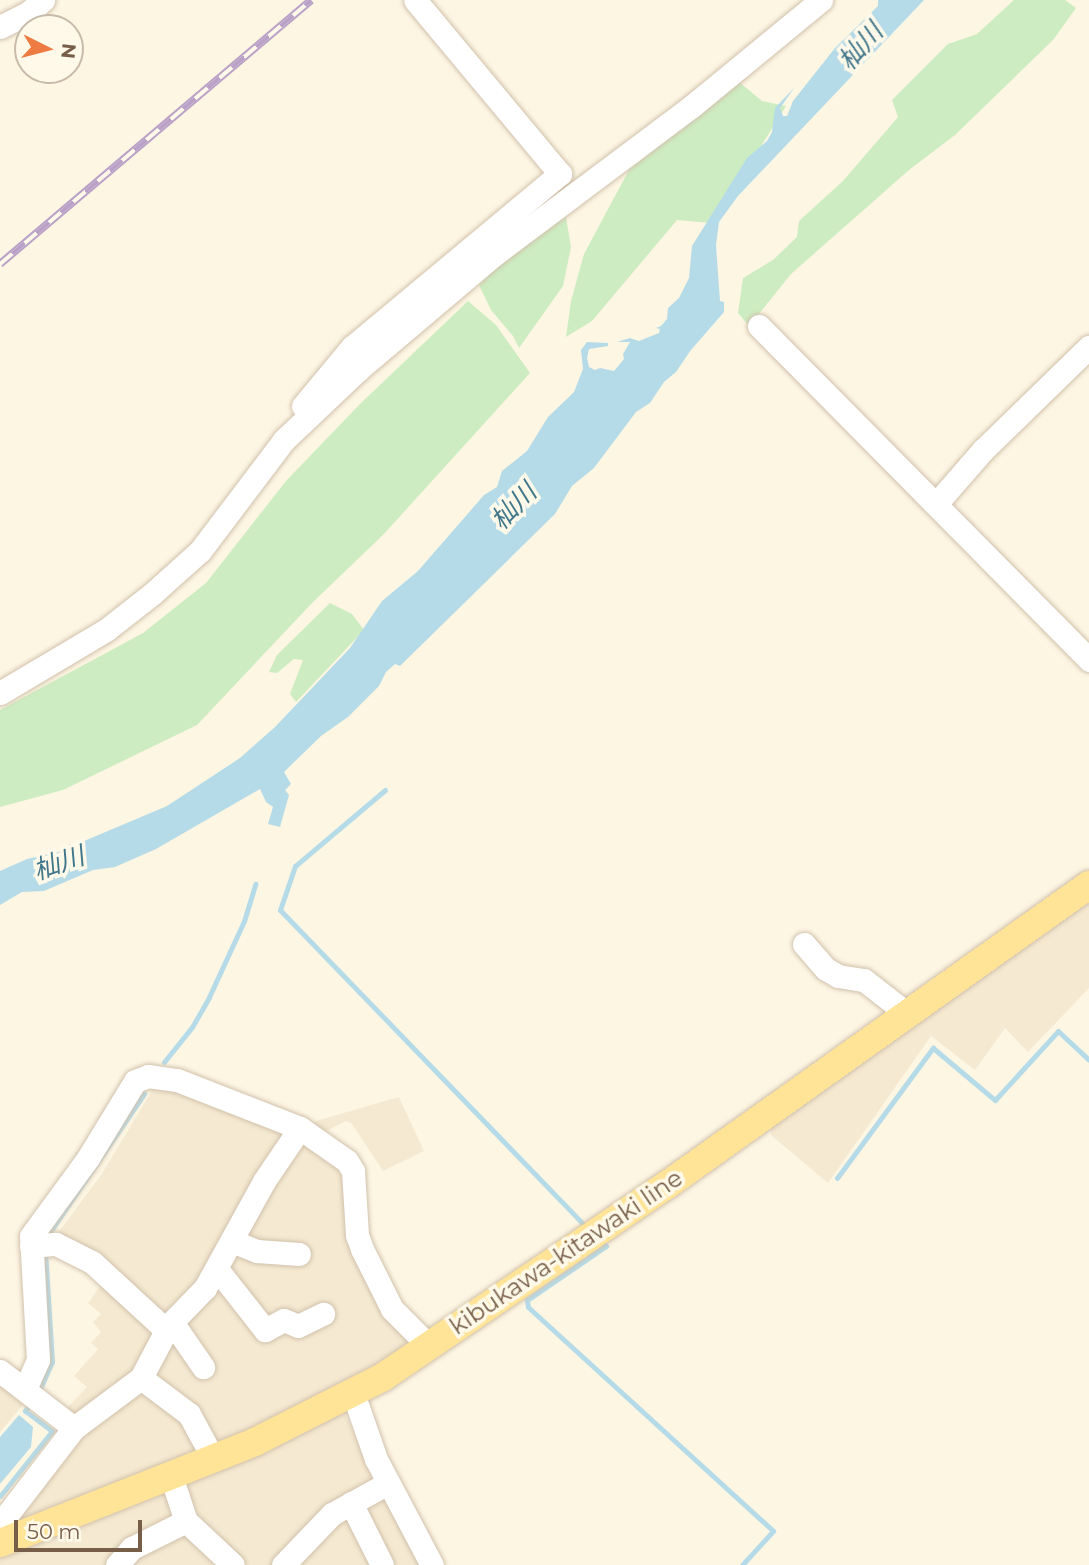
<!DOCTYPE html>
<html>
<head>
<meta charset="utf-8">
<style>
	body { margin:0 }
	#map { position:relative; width:1089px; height:1565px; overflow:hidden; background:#fdf6e3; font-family:Montserrat,"Noto Sans JP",sans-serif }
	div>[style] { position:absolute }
	.residential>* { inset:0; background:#f5e9d1 }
	.green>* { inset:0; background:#cdecc1 }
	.water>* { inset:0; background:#b6dbe8 }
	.stream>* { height:5px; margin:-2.5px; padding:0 2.5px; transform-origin:2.5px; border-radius:2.5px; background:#b6dbe8 }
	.roads { filter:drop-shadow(0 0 2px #d1c1ac) drop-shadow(0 0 2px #d1c1ac) }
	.minor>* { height:23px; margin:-11.5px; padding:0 11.5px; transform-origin:11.5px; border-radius:11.5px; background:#fff }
	.major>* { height:28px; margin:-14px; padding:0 14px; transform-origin:14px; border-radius:14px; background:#ffe498 }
	.rail>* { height:8px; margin-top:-4px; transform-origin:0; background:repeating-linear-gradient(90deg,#fff9ea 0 16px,#baa1c7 0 32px); box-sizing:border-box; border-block:2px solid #baa1c7 }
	span { translate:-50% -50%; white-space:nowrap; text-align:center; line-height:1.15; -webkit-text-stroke:7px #fff9ea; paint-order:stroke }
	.street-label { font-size:24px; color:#775e48 }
	.water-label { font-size:26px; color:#40778b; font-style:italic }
	.north { position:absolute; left:14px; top:14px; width:70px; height:70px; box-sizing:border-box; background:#fff9ea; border:2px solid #c9bba9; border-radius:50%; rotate:96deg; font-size:19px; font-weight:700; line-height:28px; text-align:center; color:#775e48 }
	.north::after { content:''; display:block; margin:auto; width:24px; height:32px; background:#ee7b42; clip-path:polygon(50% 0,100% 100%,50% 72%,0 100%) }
	.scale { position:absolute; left:14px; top:1520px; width:128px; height:32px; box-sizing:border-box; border:4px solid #775e48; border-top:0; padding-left:9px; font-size:21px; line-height:24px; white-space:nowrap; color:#775e48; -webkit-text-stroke:5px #fff9ea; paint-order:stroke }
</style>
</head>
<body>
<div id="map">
	<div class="residential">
		<div style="clip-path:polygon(1089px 894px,1089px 988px,1028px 1052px,1005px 1028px,975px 1070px,931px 1036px,828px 1183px,772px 1136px,769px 1121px)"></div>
		<div style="clip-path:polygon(156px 1084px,189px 1094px,298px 1139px,316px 1121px,399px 1097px,424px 1151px,383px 1171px,352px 1124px,346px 1121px,326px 1131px,316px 1147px,343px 1168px,349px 1226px,415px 1345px,294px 1414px,18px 1527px,7px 1522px,70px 1443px,64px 1411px,87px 1387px,74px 1376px,98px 1349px,91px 1343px,101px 1332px,93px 1322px,101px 1314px,88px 1303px,106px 1278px,52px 1241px,101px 1175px)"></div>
		<div style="clip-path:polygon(0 1381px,26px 1401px,0 1432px)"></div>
		<div style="clip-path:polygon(342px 1407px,368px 1468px,420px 1565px,0 1565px,0 1553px)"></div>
	</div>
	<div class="green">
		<div style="clip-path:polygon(1014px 0,1065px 0,1076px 8px,1053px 40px,955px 135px,909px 170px,791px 274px,749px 326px,738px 313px,743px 278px,773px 260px,797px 237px,799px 221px,843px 181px,898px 117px,892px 100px,948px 44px,977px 34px)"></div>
		<div style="clip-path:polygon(739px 82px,762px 101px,786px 106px,746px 170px,710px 223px,677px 220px,592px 321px,566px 337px,571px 301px,584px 254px,629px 170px)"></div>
		<div style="clip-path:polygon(566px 217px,571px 247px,563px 286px,519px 348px,513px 336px,491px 310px,479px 285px,508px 255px)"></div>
		<div style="clip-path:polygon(468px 301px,496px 325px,530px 373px,383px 535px,313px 602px,197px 725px,63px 790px,0 807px,0 710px,143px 633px,206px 583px,286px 481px,360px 404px)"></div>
		<div style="clip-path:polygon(330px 603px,352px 614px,364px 630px,296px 702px,290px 694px,303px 660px,294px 659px,277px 673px,269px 672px,277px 655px)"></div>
	</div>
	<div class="water">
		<div style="clip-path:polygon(878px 0,924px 0,738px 196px,719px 222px,716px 245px,720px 301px,724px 302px,724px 312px,691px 350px,676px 372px,664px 382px,650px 403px,636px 412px,594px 468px,572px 486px,555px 514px,400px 666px,395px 664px,386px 672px,379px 686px,348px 717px,321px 736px,284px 772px,291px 784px,285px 790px,289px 795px,280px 827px,268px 824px,273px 807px,266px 802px,260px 789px,156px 849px,115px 867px,93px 870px,44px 891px,22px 892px,0 905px,0 871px,27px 859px,64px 851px,69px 844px,77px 844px,167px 806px,240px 758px,275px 727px,350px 648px,382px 601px,418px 571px,484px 495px,497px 487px,502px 471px,527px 451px,548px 417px,574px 392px,583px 369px,581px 350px,587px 342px,608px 343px,608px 346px,589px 349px,587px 358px,589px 367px,595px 370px,600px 368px,614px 371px,624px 359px,623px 354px,630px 342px,617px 342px,630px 338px,639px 341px,659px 333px,660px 329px,656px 328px,661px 326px,667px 319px,668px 308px,679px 298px,689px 278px,692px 246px,747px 158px,767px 141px,772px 132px,775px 108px,794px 88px,780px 108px,783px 116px,787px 116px,793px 101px,835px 48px,878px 6px)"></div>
		<div style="clip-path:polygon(19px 1415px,33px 1427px,31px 1447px,0 1484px,0 1437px)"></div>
	</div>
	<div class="stream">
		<div style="left:385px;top:790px;width:118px;rotate:139.8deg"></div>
		<div style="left:295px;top:866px;width:46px;rotate:108.8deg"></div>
		<div style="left:280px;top:910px;width:436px;rotate:46deg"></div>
		<div style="left:164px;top:1062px;width:45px;rotate:-51.3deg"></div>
		<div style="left:192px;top:1027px;width:34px;rotate:-60deg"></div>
		<div style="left:209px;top:997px;width:84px;rotate:-65.3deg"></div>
		<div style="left:244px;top:921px;width:39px;rotate:-73deg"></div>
		<div style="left:837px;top:1178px;width:162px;rotate:-53.6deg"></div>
		<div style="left:933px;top:1048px;width:81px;rotate:40deg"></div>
		<div style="left:995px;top:1100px;width:93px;rotate:-47.6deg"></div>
		<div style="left:1058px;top:1031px;width:42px;rotate:43.1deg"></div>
		<div style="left:45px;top:1239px;width:176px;rotate:-55.7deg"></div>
		<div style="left:603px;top:1243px;width:4px;rotate:45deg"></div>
		<div style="left:606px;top:1246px;width:96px;rotate:145.6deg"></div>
		<div style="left:527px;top:1300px;width:7px;rotate:82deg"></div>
		<div style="left:528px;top:1307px;width:332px;rotate:42.4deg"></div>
		<div style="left:773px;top:1531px;width:46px;rotate:132.4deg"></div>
		<div style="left:38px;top:1393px;width:34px;rotate:-66deg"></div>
		<div style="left:52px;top:1362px;width:110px;rotate:-93.6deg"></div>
		<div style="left:0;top:1496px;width:83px;rotate:-51.3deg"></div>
		<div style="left:52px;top:1431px;width:34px;rotate:-143deg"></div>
		<div style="left:25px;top:1411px;width:9px;rotate:-54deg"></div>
	</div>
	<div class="roads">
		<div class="minor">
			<div style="left:0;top:27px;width:31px;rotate:-27deg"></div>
			<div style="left:28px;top:13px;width:20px;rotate:-41deg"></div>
			<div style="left:759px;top:326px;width:470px;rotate:45.3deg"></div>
			<div style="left:303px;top:406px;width:77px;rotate:-50.3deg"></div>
			<div style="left:352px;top:347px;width:271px;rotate:-39.8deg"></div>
			<div style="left:560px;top:174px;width:226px;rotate:-129.8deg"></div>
			<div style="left:936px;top:504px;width:72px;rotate:-49deg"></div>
			<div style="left:983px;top:450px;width:148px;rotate:-44.2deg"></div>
			<div style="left:0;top:693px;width:123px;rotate:-30.7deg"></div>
			<div style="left:106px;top:630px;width:58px;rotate:-38deg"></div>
			<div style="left:152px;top:594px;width:64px;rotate:-41.9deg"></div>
			<div style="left:200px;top:551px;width:139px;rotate:-52.9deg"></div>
			<div style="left:284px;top:440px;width:105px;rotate:-43.5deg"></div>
			<div style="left:360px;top:368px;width:177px;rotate:-40.2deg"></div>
			<div style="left:495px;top:254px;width:246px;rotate:-36.9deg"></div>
			<div style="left:692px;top:106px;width:167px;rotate:-39.4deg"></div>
			<div style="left:804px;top:944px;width:33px;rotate:49deg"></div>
			<div style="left:826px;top:969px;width:14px;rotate:30deg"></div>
			<div style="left:838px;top:976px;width:26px;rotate:9deg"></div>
			<div style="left:864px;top:980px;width:57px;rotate:37.9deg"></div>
			<div style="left:232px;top:1241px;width:27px;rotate:22deg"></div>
			<div style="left:257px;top:1251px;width:42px;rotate:4.1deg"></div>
			<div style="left:31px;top:1246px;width:25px;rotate:-5deg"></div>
			<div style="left:56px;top:1244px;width:40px;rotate:26.6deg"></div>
			<div style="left:92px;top:1262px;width:100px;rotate:42.6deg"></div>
			<div style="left:217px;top:1269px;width:78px;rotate:51.8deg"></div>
			<div style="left:265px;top:1330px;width:21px;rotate:-28deg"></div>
			<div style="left:284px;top:1320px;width:15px;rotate:23deg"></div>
			<div style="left:298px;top:1326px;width:28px;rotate:-26deg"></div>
			<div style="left:172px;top:1322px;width:55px;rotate:55.4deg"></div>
			<div style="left:0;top:1371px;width:93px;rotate:37.6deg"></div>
			<div style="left:141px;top:1378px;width:60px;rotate:36.9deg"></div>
			<div style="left:189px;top:1414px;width:52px;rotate:61.5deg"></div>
			<div style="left:25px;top:1389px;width:32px;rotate:-66deg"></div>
			<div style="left:38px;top:1360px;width:124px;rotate:-93.2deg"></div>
			<div style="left:31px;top:1236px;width:97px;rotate:-53.8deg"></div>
			<div style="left:88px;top:1158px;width:90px;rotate:-58.6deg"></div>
			<div style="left:135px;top:1081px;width:14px;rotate:-21deg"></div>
			<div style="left:148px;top:1076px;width:29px;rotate:8deg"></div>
			<div style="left:177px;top:1080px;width:132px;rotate:21.3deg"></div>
			<div style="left:300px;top:1128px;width:57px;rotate:35.1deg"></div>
			<div style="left:347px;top:1161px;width:12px;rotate:59deg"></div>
			<div style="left:353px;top:1171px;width:64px;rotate:86.4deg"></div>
			<div style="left:357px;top:1235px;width:15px;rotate:70deg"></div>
			<div style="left:362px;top:1249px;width:67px;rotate:63.4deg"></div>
			<div style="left:392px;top:1309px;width:51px;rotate:45deg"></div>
			<div style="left:353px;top:1393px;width:70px;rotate:70.8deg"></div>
			<div style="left:376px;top:1459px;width:120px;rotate:62.2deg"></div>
			<div style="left:171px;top:1476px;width:47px;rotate:71.6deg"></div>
			<div style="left:186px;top:1521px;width:64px;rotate:43.1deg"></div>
			<div style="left:351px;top:1503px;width:69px;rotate:63.4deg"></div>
			<div style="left:0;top:1524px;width:121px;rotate:-52.4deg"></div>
			<div style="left:74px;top:1428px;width:84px;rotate:-36.7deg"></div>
			<div style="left:141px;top:1378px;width:60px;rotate:-62.2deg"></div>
			<div style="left:169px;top:1325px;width:52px;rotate:-45.8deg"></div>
			<div style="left:205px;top:1288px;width:122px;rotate:-61.1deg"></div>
			<div style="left:264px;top:1181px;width:64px;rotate:-55.8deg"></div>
			<div style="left:117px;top:1565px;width:23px;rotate:-49deg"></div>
			<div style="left:132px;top:1548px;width:60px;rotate:-26.6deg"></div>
			<div style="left:283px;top:1565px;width:71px;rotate:-46.1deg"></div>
			<div style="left:332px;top:1514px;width:64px;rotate:-29deg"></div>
		</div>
		<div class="major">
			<div style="left:0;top:1543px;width:274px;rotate:-21.6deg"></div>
			<div style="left:255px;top:1442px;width:144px;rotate:-26.9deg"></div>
			<div style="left:383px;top:1377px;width:343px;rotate:-34.1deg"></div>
			<div style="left:667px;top:1185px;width:518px;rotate:-35.41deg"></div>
		</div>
	</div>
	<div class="rail">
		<div style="left:0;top:264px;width:408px;rotate:-40.3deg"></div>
	</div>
	<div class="street-label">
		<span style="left:566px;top:1252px;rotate:-34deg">kibukawa-kitawaki line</span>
	</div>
	<div class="water-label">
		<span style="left:861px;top:47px;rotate:-49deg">杣川</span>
		<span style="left:514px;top:507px;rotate:-46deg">杣川</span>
		<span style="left:59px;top:864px;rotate:-19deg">杣川</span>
	</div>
	<div class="north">N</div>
	<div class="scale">50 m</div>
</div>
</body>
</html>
